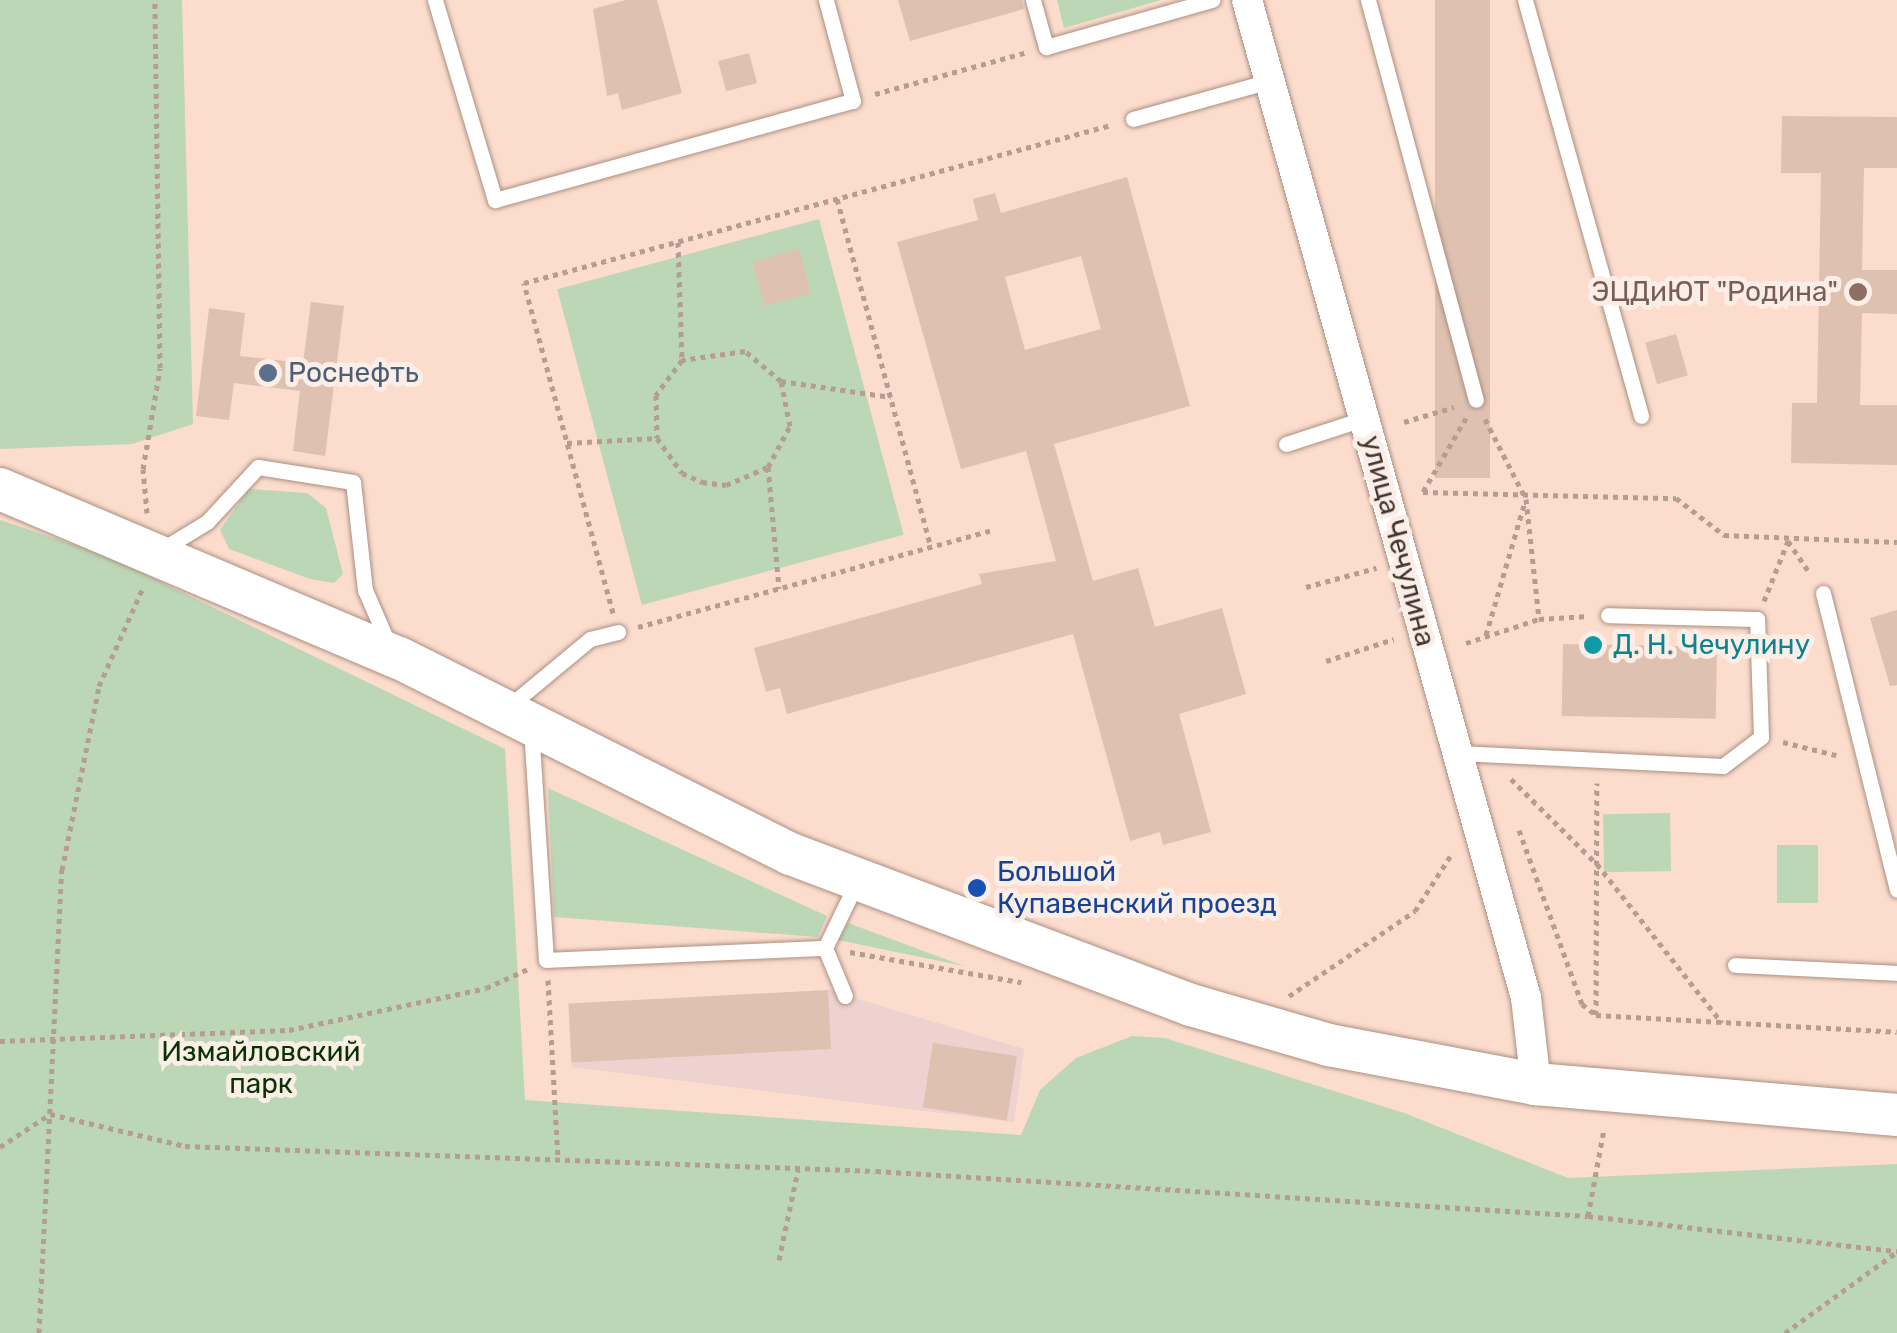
<!DOCTYPE html>
<html>
<head>
<meta charset="utf-8">
<style>
	body { margin:0 }
	#map { position:relative; width:1897px; height:1333px; overflow:hidden; background:#fbdccd; font-family:Rubik,sans-serif }
	div>[style] { position:absolute }
	.commercial>* { inset:0; background:#edd2d0 }
	.green>* { inset:0; background:#bbd7b6; transform-origin:0 0 }
	.building>* { inset:0; background:#dfc1b2; transform-origin:0 0 }
	.path>* { height:5px; margin-top:-2.5px; transform-origin:0; background:repeating-linear-gradient(90deg,#b59d91 0 5px,transparent 0 10px) }
	.roads { filter:drop-shadow(0 0 2px #ac8f81) drop-shadow(0 0 2px #ac8f81) }
	.lane>* { height:15px; margin:-7.5px; padding:0 7.5px; transform-origin:7.5px; border-radius:7.5px; background:#fff }
	.street>* { height:30px; margin:-15px; padding:0 15px; transform-origin:15px; border-radius:15px; background:#fff }
	.secondary>* { height:42px; margin:-21px; padding:0 21px; transform-origin:21px; border-radius:21px; background:#fff }
	.dots>* { width:28px; height:28px; translate:-50% -50%; box-sizing:border-box; border:5px solid #faeee7; border-radius:50% }
	span { translate:-50% -50%; white-space:nowrap; text-align:center; line-height:1.15; -webkit-text-stroke:10px #faeee7; paint-order:stroke }
	.education-label { font-size:28px; color:#785e54 }
	.right { translate:-100% -50%; text-align:right }
	.service-label { font-size:28px; color:#4e5e75 }
	.left { translate:0 -50%; text-align:left }
	.street-label { font-size:28px; color:#41352f }
	.culture-label { font-size:28px; color:#0d838f }
	.transit-label { font-size:28px; color:#164399 }
	.park-label { font-size:28px; color:#0a3303 }
</style>
</head>
<body>
<div id="map">
	<div class="commercial">
		<div style="clip-path:polygon(828px 990px,1024px 1049px,1014px 1122px,572px 1067px,569px 1007px)"></div>
	</div>
	<div class="green">
		<div style="clip-path:polygon(0 0,182px 0,193px 424px,132px 444px,0 449px)"></div>
		<div style="clip-path:polygon(1057px 0,1161px 0,1064px 28px)"></div>
		<div style="left:819px;top:219px;width:327px;height:271px;rotate:75deg"></div>
		<div style="clip-path:polygon(249px 489px,307px 493px,326px 508px,343px 574px,334px 583px,310px 579px,229px 549px,220px 530px)"></div>
		<div style="clip-path:polygon(0 520px,105px 555px,505px 749px,525px 1100px,1021px 1135px,1040px 1090px,1076px 1058px,1132px 1036px,1165px 1038px,1404px 1113px,1568px 1178px,1897px 1164px,1897px 1333px,0 1333px)"></div>
		<div style="clip-path:polygon(548px 788px,827px 916px,818px 937px,554px 917px)"></div>
		<div style="left:1670px;top:813px;width:58px;height:67px;rotate:89deg"></div>
		<div style="left:1777px;top:845px;width:41px;height:58px"></div>
		<div style="clip-path:polygon(848px 923px,964px 966px,838px 940px)"></div>
	</div>
	<div class="building">
		<div style="clip-path:polygon(626px 0,657px 0,682px 93px,622px 110px,618px 93px,607px 96px,593px 9px)"></div>
		<div style="clip-path:polygon(898px 0,1022px 0,1024px 9px,910px 41px)"></div>
		<div style="left:1435px;top:0;width:55px;height:478px"></div>
		<div style="left:749px;top:53px;width:31px;height:32px;rotate:75deg"></div>
		<div style="clip-path:polygon(1782px 116px,1897px 117px,1897px 168px,1864px 168px,1862px 270px,1897px 270px,1897px 314px,1862px 313px,1860px 405px,1897px 405px,1897px 465px,1791px 463px,1792px 403px,1817px 403px,1821px 173px,1781px 173px)"></div>
		<div style="clip-path:polygon(evenodd,1127px 177px,1190px 406px,1054px 444px,1093px 581px,1138px 568px,1155px 627px,1222px 608px,1246px 694px,1179px 714px,1211px 832px,1163px 845px,1160px 832px,1130px 841px,1073px 634px,787px 714px,780px 688px,766px 692px,754px 648px,982px 584px,979px 574px,1056px 561px,1026px 451px,961px 469px,897px 242px,978px 220px,973px 199px,995px 193px,1001px 213px,1127px 177px,1081px 256px,1101px 329px,1025px 350px,1005px 277px,1081px 256px)"></div>
		<div style="left:799px;top:249px;width:46px;height:48px;rotate:75deg"></div>
		<div style="clip-path:polygon(311px 302px,344px 306px,325px 456px,293px 451px,300px 391px,234px 383px,229px 420px,196px 416px,209px 308px,245px 313px,240px 356px,303px 363px)"></div>
		<div style="left:1676px;top:334px;width:43px;height:32px;rotate:74deg"></div>
		<div style="clip-path:polygon(1897px 610px,1897px 685px,1890px 686px,1870px 618px)"></div>
		<div style="left:1563px;top:644px;width:154px;height:72px;rotate:1deg"></div>
		<div style="left:828px;top:990px;width:59px;height:260px;rotate:87deg"></div>
		<div style="left:933px;top:1043px;width:85px;height:65px;rotate:9deg"></div>
	</div>
	<div class="path">
		<div style="left:875px;top:94px;width:155px;rotate:-15.4deg"></div>
		<div style="left:837px;top:199px;width:360px;rotate:74.9deg"></div>
		<div style="left:678px;top:242px;width:118px;rotate:88.1deg"></div>
		<div style="left:682px;top:360px;width:44px;rotate:126.6deg"></div>
		<div style="left:656px;top:395px;width:43px;rotate:88.7deg"></div>
		<div style="left:657px;top:438px;width:43px;rotate:54.5deg"></div>
		<div style="left:682px;top:473px;width:22px;rotate:24deg"></div>
		<div style="left:702px;top:482px;width:24px;rotate:7deg"></div>
		<div style="left:726px;top:485px;width:46px;rotate:-23.2deg"></div>
		<div style="left:768px;top:467px;width:47px;rotate:-61.8deg"></div>
		<div style="left:790px;top:426px;width:46px;rotate:-101.3deg"></div>
		<div style="left:781px;top:381px;width:47px;rotate:-140.2deg"></div>
		<div style="left:745px;top:351px;width:64px;rotate:171.9deg"></div>
		<div style="left:781px;top:381px;width:111px;rotate:8.3deg"></div>
		<div style="left:1466px;top:418px;width:86px;rotate:120.2deg"></div>
		<div style="left:1423px;top:492px;width:253px;rotate:1.4deg"></div>
		<div style="left:1676px;top:498px;width:61px;rotate:37.6deg"></div>
		<div style="left:1724px;top:535px;width:173px;rotate:2.3deg"></div>
		<div style="left:1485px;top:419px;width:90px;rotate:62.9deg"></div>
		<div style="left:1526px;top:499px;width:121px;rotate:83.8deg"></div>
		<div style="left:1404px;top:422px;width:52px;rotate:-16.7deg"></div>
		<div style="left:567px;top:443px;width:90px;rotate:-3.2deg"></div>
		<div style="left:768px;top:467px;width:122px;rotate:84.8deg"></div>
		<div style="left:147px;top:513px;width:44px;rotate:-95.2deg"></div>
		<div style="left:143px;top:469px;width:102px;rotate:-80.4deg"></div>
		<div style="left:160px;top:368px;width:368px;rotate:-90.8deg"></div>
		<div style="left:1306px;top:587px;width:73px;rotate:-15.2deg"></div>
		<div style="left:1764px;top:601px;width:65px;rotate:-68.2deg"></div>
		<div style="left:1788px;top:541px;width:40px;rotate:56deg"></div>
		<div style="left:613px;top:613px;width:342px;rotate:-105.1deg"></div>
		<div style="left:524px;top:283px;width:608px;rotate:-15.06deg"></div>
		<div style="left:638px;top:627px;width:365px;rotate:-15.3deg"></div>
		<div style="left:1486px;top:635px;width:139px;rotate:-73.7deg"></div>
		<div style="left:1466px;top:643px;width:77px;rotate:-18.2deg"></div>
		<div style="left:1539px;top:619px;width:50px;rotate:-3.4deg"></div>
		<div style="left:1326px;top:661px;width:71px;rotate:-17.9deg"></div>
		<div style="left:1783px;top:742px;width:59px;rotate:13.8deg"></div>
		<div style="left:1511px;top:779px;width:121px;rotate:44.7deg"></div>
		<div style="left:1597px;top:864px;width:202px;rotate:51.8deg"></div>
		<div style="left:1519px;top:830px;width:185px;rotate:70.1deg"></div>
		<div style="left:1582px;top:1004px;width:18px;rotate:38deg"></div>
		<div style="left:1596px;top:1015px;width:301px;rotate:3.2deg"></div>
		<div style="left:850px;top:952px;width:174px;rotate:10deg"></div>
		<div style="left:548px;top:980px;width:179px;rotate:86.8deg"></div>
		<div style="left:1289px;top:996px;width:152px;rotate:-34deg"></div>
		<div style="left:1415px;top:911px;width:70px;rotate:-57.2deg"></div>
		<div style="left:1596px;top:1015px;width:232px;rotate:-89.8deg"></div>
		<div style="left:0;top:1041px;width:289px;rotate:-2.2deg"></div>
		<div style="left:289px;top:1030px;width:201px;rotate:-12deg"></div>
		<div style="left:486px;top:988px;width:46px;rotate:-24.3deg"></div>
		<div style="left:0;top:1147px;width:60px;rotate:-33.4deg"></div>
		<div style="left:50px;top:1114px;width:139px;rotate:13.3deg"></div>
		<div style="left:185px;top:1146px;width:691px;rotate:2.07deg"></div>
		<div style="left:876px;top:1171px;width:713px;rotate:3.62deg"></div>
		<div style="left:1588px;top:1216px;width:311px;rotate:6.5deg"></div>
		<div style="left:1588px;top:1216px;width:88px;rotate:-79.6deg"></div>
		<div style="left:779px;top:1260px;width:92px;rotate:-78.1deg"></div>
		<div style="left:39px;top:1333px;width:464px;rotate:-87.2deg"></div>
		<div style="left:62px;top:870px;width:188px;rotate:-78.6deg"></div>
		<div style="left:99px;top:686px;width:105px;rotate:-65.9deg"></div>
		<div style="left:1785px;top:1333px;width:138px;rotate:-35.9deg"></div>
	</div>
	<div class="roads">
		<div class="lane">
			<div style="left:435px;top:0;width:209px;rotate:73.3deg"></div>
			<div style="left:495px;top:200px;width:371px;rotate:-15.5deg"></div>
			<div style="left:853px;top:101px;width:105px;rotate:-105deg"></div>
			<div style="left:1033px;top:0;width:49px;rotate:74.5deg"></div>
			<div style="left:1046px;top:47px;width:173px;rotate:-15.8deg"></div>
			<div style="left:1368px;top:0;width:414px;rotate:74.9deg"></div>
			<div style="left:1525px;top:0;width:432px;rotate:74.4deg"></div>
			<div style="left:1133px;top:119px;width:142px;rotate:-15.5deg"></div>
			<div style="left:1286px;top:444px;width:84px;rotate:-18deg"></div>
			<div style="left:161px;top:550px;width:54px;rotate:-31.3deg"></div>
			<div style="left:207px;top:522px;width:75px;rotate:-47.2deg"></div>
			<div style="left:258px;top:467px;width:96px;rotate:9deg"></div>
			<div style="left:353px;top:482px;width:109px;rotate:83.7deg"></div>
			<div style="left:365px;top:590px;width:58px;rotate:66.5deg"></div>
			<div style="left:1823px;top:593px;width:306px;rotate:76deg"></div>
			<div style="left:508px;top:707px;width:107px;rotate:-39.7deg"></div>
			<div style="left:590px;top:639px;width:29px;rotate:-14deg"></div>
			<div style="left:531px;top:728px;width:232px;rotate:86.3deg"></div>
			<div style="left:546px;top:960px;width:279px;rotate:-2.5deg"></div>
			<div style="left:1459px;top:753px;width:264px;rotate:2.8deg"></div>
			<div style="left:1723px;top:766px;width:48px;rotate:-37.3deg"></div>
			<div style="left:1761px;top:737px;width:118px;rotate:-91.9deg"></div>
			<div style="left:1757px;top:619px;width:149px;rotate:-178.5deg"></div>
			<div style="left:1735px;top:965px;width:162px;rotate:2.8deg"></div>
			<div style="left:845px;top:996px;width:52px;rotate:-112.6deg"></div>
			<div style="left:825px;top:948px;width:71px;rotate:-64.2deg"></div>
		</div>
		<div class="street">
			<div style="left:1247px;top:0;width:1036px;rotate:74.38deg"></div>
			<div style="left:1526px;top:998px;width:87px;rotate:83.4deg"></div>
		</div>
		<div class="secondary">
			<div style="left:0;top:489px;width:433px;rotate:23deg"></div>
			<div style="left:399px;top:658px;width:438px;rotate:26.6deg"></div>
			<div style="left:791px;top:854px;width:428px;rotate:20.7deg"></div>
			<div style="left:1191px;top:1005px;width:144px;rotate:16.2deg"></div>
			<div style="left:1329px;top:1045px;width:211px;rotate:10.7deg"></div>
			<div style="left:1536px;top:1084px;width:362px;rotate:4.9deg"></div>
		</div>
	</div>
	<div class="dots">
		<div style="left:1858px;top:292px;background:#8d6e63"></div>
		<div style="left:268px;top:373px;background:#5c6f8a"></div>
		<div style="left:1593px;top:645px;background:#0f9aa8"></div>
		<div style="left:977px;top:888px;background:#1a4fb4"></div>
	</div>
	<div class="education-label">
		<span class="right" style="left:1838px;top:292px">ЭЦДиЮТ "Родина"</span>
	</div>
	<div class="service-label">
		<span class="left" style="left:288px;top:373px">Роснефть</span>
	</div>
	<div class="street-label">
		<span style="left:1398px;top:541px;rotate:75deg">улица Чечулина</span>
	</div>
	<div class="culture-label">
		<span class="left" style="left:1613px;top:645px">Д. Н. Чечулину</span>
	</div>
	<div class="transit-label">
		<span class="left" style="left:997px;top:888px">Большой<br>Купавенский проезд</span>
	</div>
	<div class="park-label">
		<span style="left:261px;top:1068px">Измайловский<br>парк</span>
	</div>
</div>
</body>
</html>
